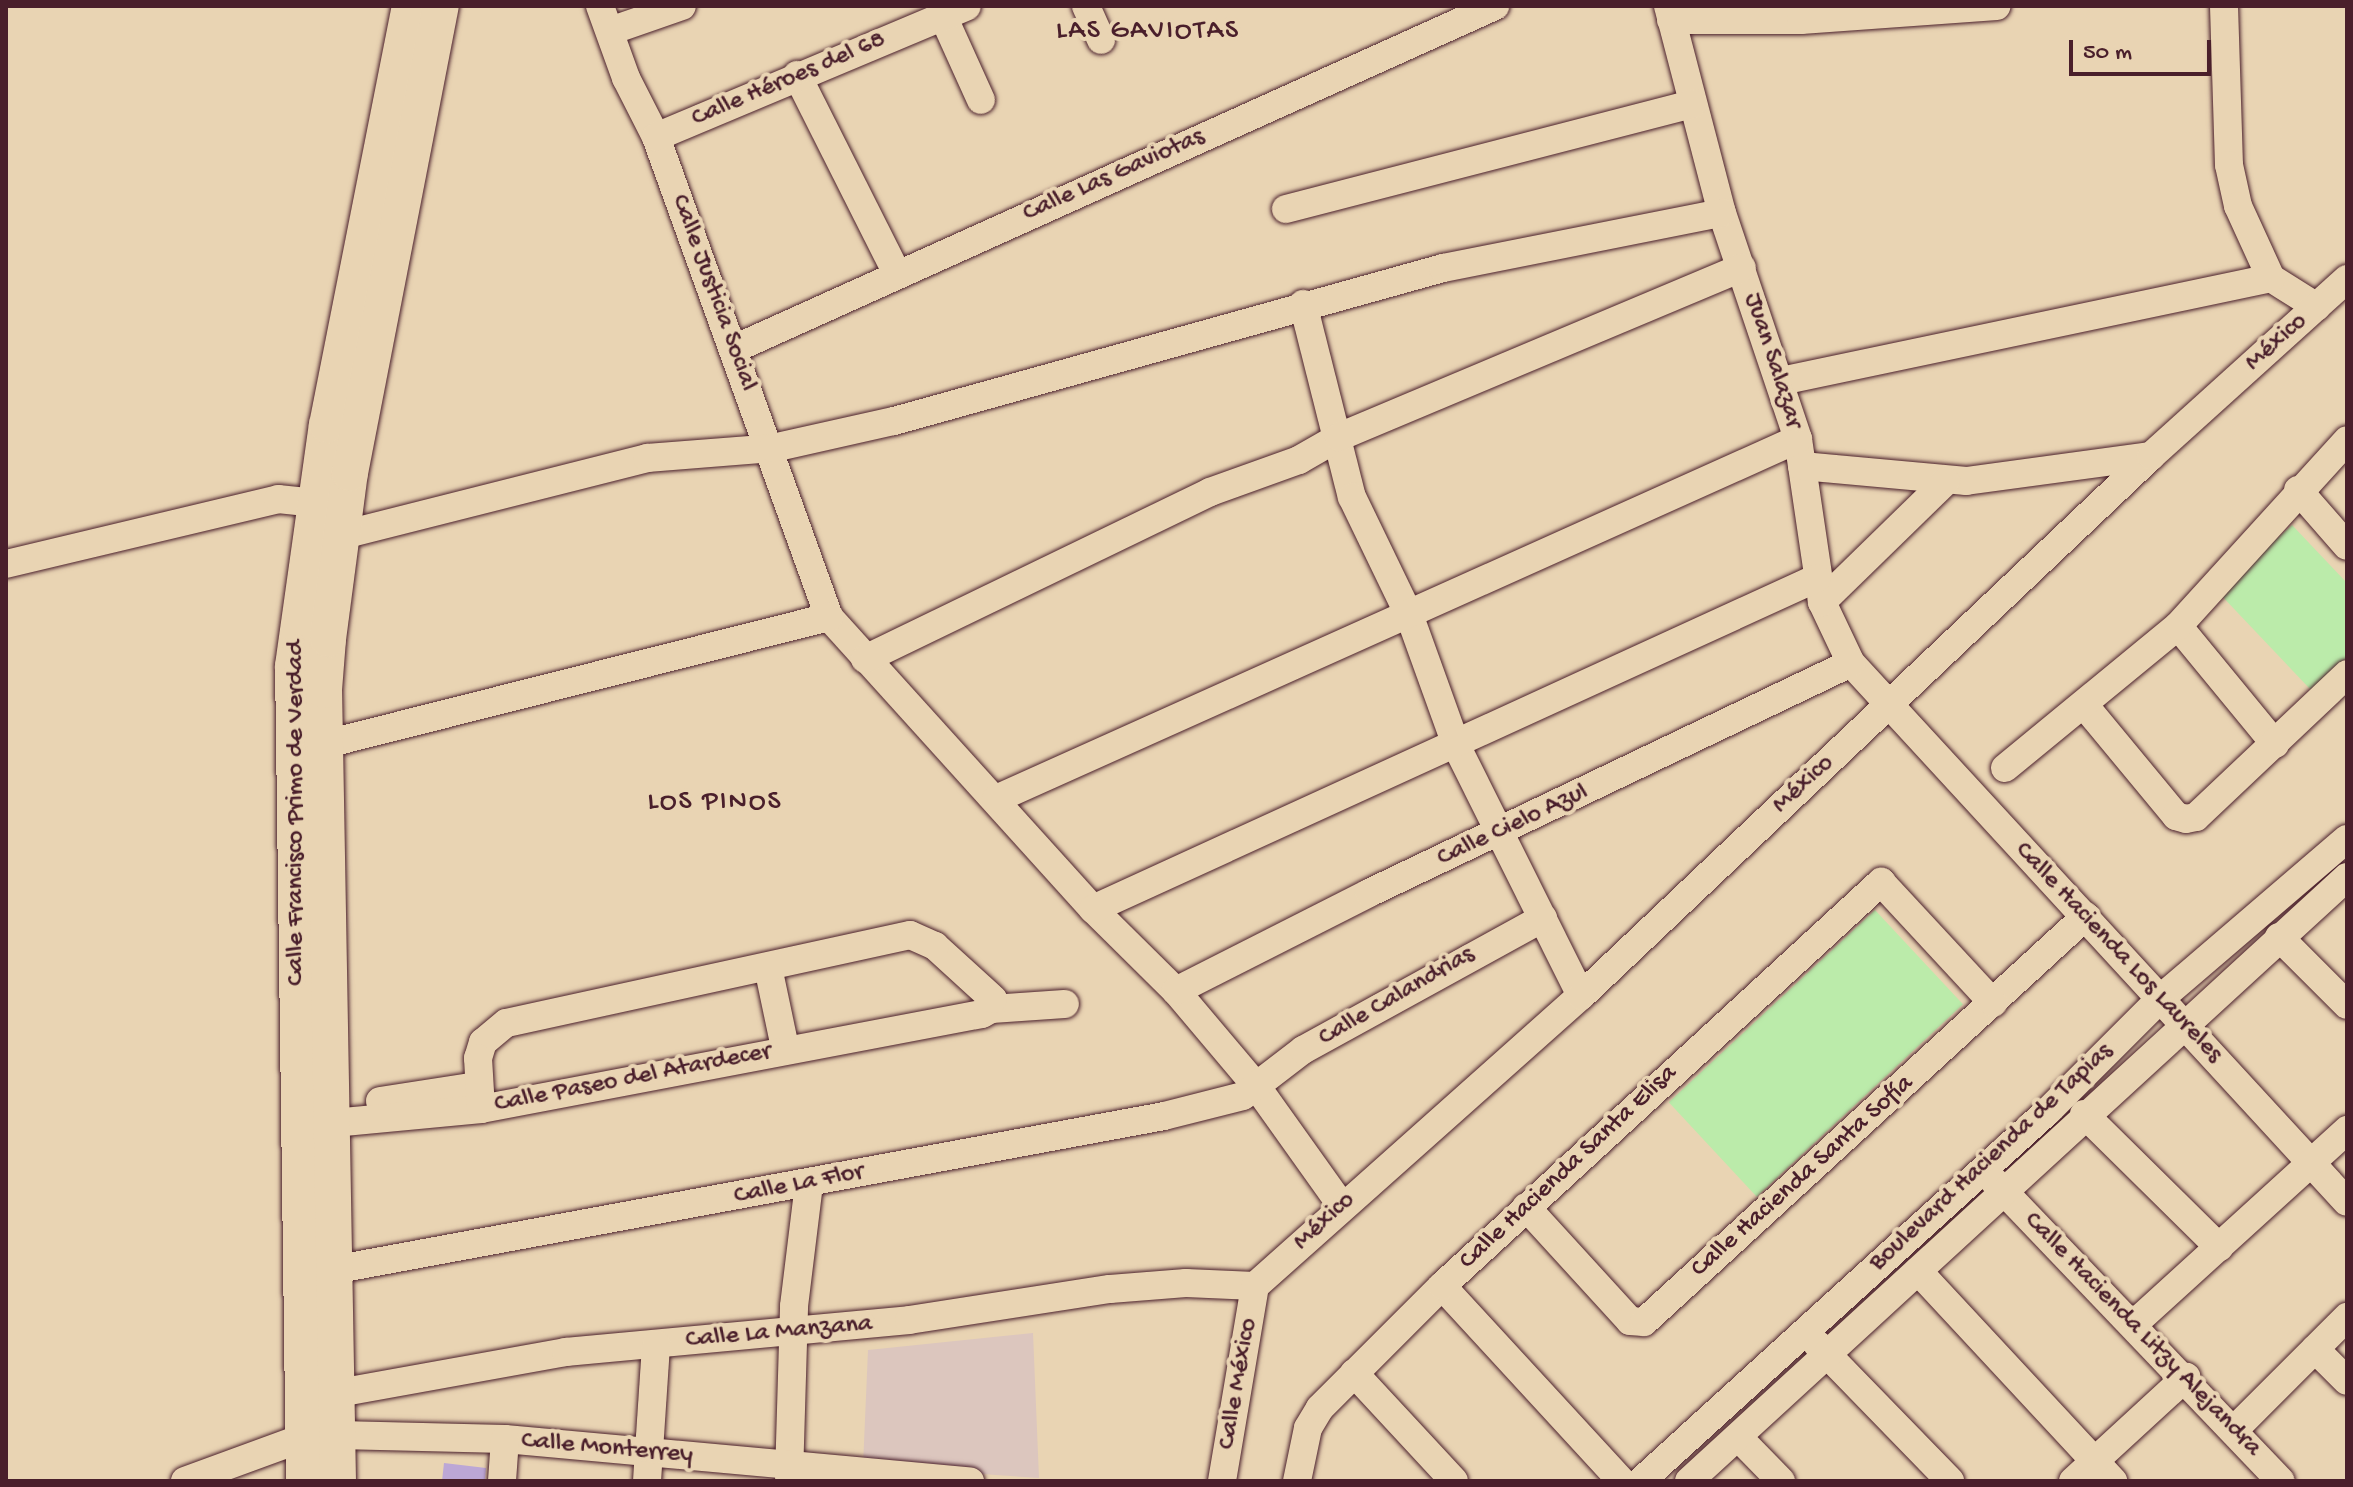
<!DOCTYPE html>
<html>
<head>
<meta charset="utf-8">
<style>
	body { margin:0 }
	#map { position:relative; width:2353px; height:1487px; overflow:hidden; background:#e9d4b3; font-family:"Gochi Hand",sans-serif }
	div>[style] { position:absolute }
	.built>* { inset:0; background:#dcc6be }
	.green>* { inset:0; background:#bbebaa; transform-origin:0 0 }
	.building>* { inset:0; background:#bca7d6 }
	.roads { filter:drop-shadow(0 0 2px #4a1f2b) drop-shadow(0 0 2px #4a1f2b) }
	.minor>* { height:28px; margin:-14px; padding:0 14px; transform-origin:14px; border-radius:14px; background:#e9d4b3 }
	.major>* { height:36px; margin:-18px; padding:0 18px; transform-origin:18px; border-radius:18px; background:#e9d4b3 }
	span { translate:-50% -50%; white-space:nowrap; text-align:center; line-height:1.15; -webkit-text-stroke:8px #e9d4b3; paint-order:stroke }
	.street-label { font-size:26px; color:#4a1f2b }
	.neighbourhood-label { font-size:28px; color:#4a1f2b; letter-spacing:2px }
	.frame { position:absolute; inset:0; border:8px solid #4a1f2b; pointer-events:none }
	.scale { position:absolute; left:2069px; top:40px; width:142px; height:36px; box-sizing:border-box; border:4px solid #4a1f2b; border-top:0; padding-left:10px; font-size:24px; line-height:28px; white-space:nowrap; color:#4a1f2b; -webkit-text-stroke:6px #e9d4b3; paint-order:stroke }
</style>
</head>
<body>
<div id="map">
	<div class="built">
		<div style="clip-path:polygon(1033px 1333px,1039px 1478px,863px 1466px,868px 1350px)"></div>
	</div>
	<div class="green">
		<div style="clip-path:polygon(2292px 525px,2347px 583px,2347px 657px,2311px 690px,2218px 592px)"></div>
		<div style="left:1875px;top:910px;width:129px;height:282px;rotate:47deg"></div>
	</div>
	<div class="building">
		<div style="clip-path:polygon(444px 1463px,486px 1468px,485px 1481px,442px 1481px)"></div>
	</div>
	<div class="roads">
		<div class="minor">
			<div style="left:600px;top:6px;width:77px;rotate:70.1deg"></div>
			<div style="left:626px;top:78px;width:66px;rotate:63deg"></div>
			<div style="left:656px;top:137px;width:510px;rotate:70.18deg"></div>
			<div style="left:829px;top:617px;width:394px;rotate:47.9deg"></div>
			<div style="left:1093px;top:909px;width:117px;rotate:44.7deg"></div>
			<div style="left:1176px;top:991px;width:126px;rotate:49.8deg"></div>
			<div style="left:1257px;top:1087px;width:146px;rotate:54.5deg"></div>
			<div style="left:1086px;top:6px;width:37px;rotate:66deg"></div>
			<div style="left:1668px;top:6px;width:214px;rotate:75.4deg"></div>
			<div style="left:1722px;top:213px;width:238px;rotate:71.4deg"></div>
			<div style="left:1798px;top:439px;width:165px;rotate:81.6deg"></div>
			<div style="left:1822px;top:602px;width:68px;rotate:64.6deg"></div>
			<div style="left:1851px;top:663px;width:732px;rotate:47.38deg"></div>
			<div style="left:2224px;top:6px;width:159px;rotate:88.2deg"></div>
			<div style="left:2229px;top:165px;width:42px;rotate:77.6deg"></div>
			<div style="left:2238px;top:206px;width:79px;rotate:65.4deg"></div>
			<div style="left:2271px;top:278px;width:54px;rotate:32.2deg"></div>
			<div style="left:943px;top:16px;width:92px;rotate:65.7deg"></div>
			<div style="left:1671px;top:20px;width:130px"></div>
			<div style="left:1801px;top:20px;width:196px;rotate:-4.1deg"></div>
			<div style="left:610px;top:31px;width:76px;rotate:-19.1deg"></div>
			<div style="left:797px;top:75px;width:220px;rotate:63.3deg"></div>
			<div style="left:656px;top:137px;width:337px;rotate:-22.8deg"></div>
			<div style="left:1286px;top:209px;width:420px;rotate:-14.5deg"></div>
			<div style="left:1303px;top:304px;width:199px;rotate:75.8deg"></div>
			<div style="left:1352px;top:497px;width:133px;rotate:64.2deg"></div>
			<div style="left:1410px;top:617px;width:136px;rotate:70.2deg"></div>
			<div style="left:1456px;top:745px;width:280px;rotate:63.5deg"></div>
			<div style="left:734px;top:349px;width:835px;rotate:-24.26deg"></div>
			<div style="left:1781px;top:381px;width:501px;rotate:-11.87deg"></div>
			<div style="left:1802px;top:466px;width:165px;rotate:5.2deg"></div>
			<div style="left:1966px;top:481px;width:187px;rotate:-7.7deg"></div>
			<div style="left:2298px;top:490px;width:74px;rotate:48.8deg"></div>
			<div style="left:339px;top:536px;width:318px;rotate:-14.2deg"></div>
			<div style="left:647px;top:458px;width:126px;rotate:-4.5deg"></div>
			<div style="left:773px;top:448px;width:124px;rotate:-12.6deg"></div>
			<div style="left:894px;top:421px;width:570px;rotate:-15.57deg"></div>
			<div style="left:1443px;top:268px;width:284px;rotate:-11.2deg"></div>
			<div style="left:6px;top:564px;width:280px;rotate:-13.4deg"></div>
			<div style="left:278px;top:499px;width:58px;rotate:5.9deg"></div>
			<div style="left:1822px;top:602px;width:173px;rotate:-44.3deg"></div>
			<div style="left:2178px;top:626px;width:153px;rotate:50.6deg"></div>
			<div style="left:865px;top:659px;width:383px;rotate:-25.8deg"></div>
			<div style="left:1210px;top:492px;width:95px;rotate:-19.8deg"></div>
			<div style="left:1299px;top:460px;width:46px;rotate:-29.9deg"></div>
			<div style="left:1339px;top:437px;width:437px;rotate:-22.8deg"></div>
			<div style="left:2085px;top:706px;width:143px;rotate:50.4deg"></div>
			<div style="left:2176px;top:816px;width:10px;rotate:17deg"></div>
			<div style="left:2186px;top:819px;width:10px;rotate:-11deg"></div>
			<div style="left:2196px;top:817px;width:208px;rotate:-43.4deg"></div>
			<div style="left:326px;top:744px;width:519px;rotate:-14.17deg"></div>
			<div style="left:2005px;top:768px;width:224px;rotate:-39.4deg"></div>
			<div style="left:2178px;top:626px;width:251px;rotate:-47.7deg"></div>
			<div style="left:996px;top:799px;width:879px;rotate:-24.17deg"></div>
			<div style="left:1093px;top:909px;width:796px;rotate:-24.57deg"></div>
			<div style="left:2279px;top:937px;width:96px;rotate:45deg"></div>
			<div style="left:768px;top:967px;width:83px;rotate:78.1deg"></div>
			<div style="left:1176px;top:991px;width:216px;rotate:-26.9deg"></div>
			<div style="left:1369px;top:893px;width:534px;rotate:-25.51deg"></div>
			<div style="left:991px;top:1009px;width:74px;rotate:-3.9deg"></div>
			<div style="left:380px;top:1101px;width:98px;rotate:-8.8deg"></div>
			<div style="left:2084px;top:1114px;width:190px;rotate:44.6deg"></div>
			<div style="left:312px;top:1125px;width:170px;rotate:-5.4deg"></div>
			<div style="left:481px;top:1109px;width:510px;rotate:-10.74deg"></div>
			<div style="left:982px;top:1014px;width:10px;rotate:-29deg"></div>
			<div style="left:991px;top:1009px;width:10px;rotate:-79deg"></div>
			<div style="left:993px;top:999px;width:79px;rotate:-137.6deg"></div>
			<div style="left:935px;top:946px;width:27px;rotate:-156deg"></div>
			<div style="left:910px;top:935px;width:413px;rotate:167.7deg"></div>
			<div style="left:506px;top:1023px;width:30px;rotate:140deg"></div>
			<div style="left:483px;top:1042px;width:17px;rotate:107deg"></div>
			<div style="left:478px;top:1058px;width:51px;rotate:86.6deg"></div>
			<div style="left:1991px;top:1178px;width:419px;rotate:46.3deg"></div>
			<div style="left:1526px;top:1207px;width:154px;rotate:47.6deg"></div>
			<div style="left:1630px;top:1321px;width:14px;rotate:4deg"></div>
			<div style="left:1644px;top:1322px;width:600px;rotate:-42.57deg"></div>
			<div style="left:338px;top:1269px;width:840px;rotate:-10.49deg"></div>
			<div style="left:1164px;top:1116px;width:81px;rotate:-14.2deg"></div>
			<div style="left:1243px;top:1096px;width:76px;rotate:-37.5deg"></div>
			<div style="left:1303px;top:1050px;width:274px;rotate:-28.8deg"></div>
			<div style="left:1918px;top:1271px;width:287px;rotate:47.1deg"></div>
			<div style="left:1255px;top:1286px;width:436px;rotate:-41.7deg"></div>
			<div style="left:1581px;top:996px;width:785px;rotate:-43.45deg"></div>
			<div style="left:2151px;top:456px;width:264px;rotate:-42.1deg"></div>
			<div style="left:1442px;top:1286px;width:265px;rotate:47.4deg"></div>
			<div style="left:2135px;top:1323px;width:287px;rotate:-42.3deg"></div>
			<div style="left:1817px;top:1344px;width:191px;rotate:45.8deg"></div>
			<div style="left:2315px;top:1349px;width:45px;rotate:45deg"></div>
			<div style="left:1354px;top:1373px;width:147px;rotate:47.2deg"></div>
			<div style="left:316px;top:1397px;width:254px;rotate:-10.2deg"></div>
			<div style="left:566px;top:1352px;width:344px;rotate:-5.3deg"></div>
			<div style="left:909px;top:1320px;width:203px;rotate:-8.8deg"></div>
			<div style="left:1110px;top:1289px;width:76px;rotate:-4.5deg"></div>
			<div style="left:1186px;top:1283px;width:69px;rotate:2.5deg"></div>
			<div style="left:2234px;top:1430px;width:160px;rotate:-45deg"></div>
			<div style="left:1739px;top:1438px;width:60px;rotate:45.7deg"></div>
			<div style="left:789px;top:1477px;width:171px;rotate:-88.3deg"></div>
			<div style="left:794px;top:1306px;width:124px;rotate:-83deg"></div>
			<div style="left:185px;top:1481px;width:128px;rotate:-20.1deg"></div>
			<div style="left:305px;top:1437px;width:34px;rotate:-3deg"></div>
			<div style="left:339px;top:1435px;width:166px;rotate:1.4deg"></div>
			<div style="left:505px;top:1439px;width:467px;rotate:5.2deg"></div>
			<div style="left:502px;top:1481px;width:42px;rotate:-85.9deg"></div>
			<div style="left:647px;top:1481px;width:137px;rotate:-86.2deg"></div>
			<div style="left:1222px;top:1481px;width:198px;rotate:-80.4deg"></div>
			<div style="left:1297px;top:1481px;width:54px;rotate:-78.3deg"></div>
			<div style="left:1308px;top:1428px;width:23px;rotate:-59deg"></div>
			<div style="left:1320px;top:1408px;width:173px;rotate:-45deg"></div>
			<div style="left:1442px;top:1286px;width:597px;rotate:-42.62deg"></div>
			<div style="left:1881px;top:882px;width:165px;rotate:47.2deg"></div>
			<div style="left:1641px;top:1481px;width:551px;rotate:-42.28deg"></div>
			<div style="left:2049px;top:1110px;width:157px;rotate:-45deg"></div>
			<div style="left:2160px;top:999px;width:246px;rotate:-40.6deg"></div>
			<div style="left:1689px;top:1481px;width:893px;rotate:-42.55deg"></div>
			<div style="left:2073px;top:1481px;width:154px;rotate:-42.6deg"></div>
		</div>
		<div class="major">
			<div style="left:304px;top:1481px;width:815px;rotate:-90.77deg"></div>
			<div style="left:293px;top:666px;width:243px;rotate:-82deg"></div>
			<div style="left:327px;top:425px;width:427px;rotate:-78.8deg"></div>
			<div style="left:338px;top:1481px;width:791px;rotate:-91.01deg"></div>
			<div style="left:324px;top:690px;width:51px;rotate:-85.5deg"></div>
			<div style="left:328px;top:639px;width:167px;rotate:-82.5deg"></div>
			<div style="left:350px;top:473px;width:476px;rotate:-79deg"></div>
		</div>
	</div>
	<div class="street-label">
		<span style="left:789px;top:80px;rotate:-23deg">Calle Héroes del 68</span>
		<span style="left:1114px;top:176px;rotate:-24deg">Calle Las Gaviotas</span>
		<span style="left:713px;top:293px;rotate:70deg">Calle Justicia Social</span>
		<span style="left:2277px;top:343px;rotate:-42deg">México</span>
		<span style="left:1772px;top:361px;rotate:72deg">Juan Salazar</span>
		<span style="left:1804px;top:785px;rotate:-43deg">México</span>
		<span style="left:297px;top:813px;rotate:-90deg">Calle Francisco Primo de Verdad</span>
		<span style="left:1513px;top:826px;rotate:-25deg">Calle Cielo Azul</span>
		<span style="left:2118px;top:953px;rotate:47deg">Calle Hacienda Los Laureles</span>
		<span style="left:1397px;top:997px;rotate:-30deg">Calle Calandrias</span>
		<span style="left:633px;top:1079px;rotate:-11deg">Calle Paseo del Atardecer</span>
		<span style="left:1992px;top:1158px;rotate:-43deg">Boulevard Hacienda de Tapias</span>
		<span style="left:1569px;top:1168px;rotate:-43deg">Calle Hacienda Santa Elisa</span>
		<span style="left:1803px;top:1177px;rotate:-42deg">Calle Hacienda Santa Sofía</span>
		<span style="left:799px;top:1185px;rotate:-11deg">Calle La Flor</span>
		<span style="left:1325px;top:1222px;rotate:-43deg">México</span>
		<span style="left:779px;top:1333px;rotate:-5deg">Calle La Manzana</span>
		<span style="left:2142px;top:1335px;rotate:46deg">Calle Hacienda Litzy Alejandra</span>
		<span style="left:1239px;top:1384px;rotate:-80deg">Calle México</span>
		<span style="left:607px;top:1449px;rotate:5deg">Calle Monterrey</span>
	</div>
	<div class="neighbourhood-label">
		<span style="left:1148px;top:32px">LAS GAVIOTAS</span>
		<span style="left:715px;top:803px">LOS PINOS</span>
	</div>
	<div class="frame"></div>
	<div class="scale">50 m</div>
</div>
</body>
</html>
